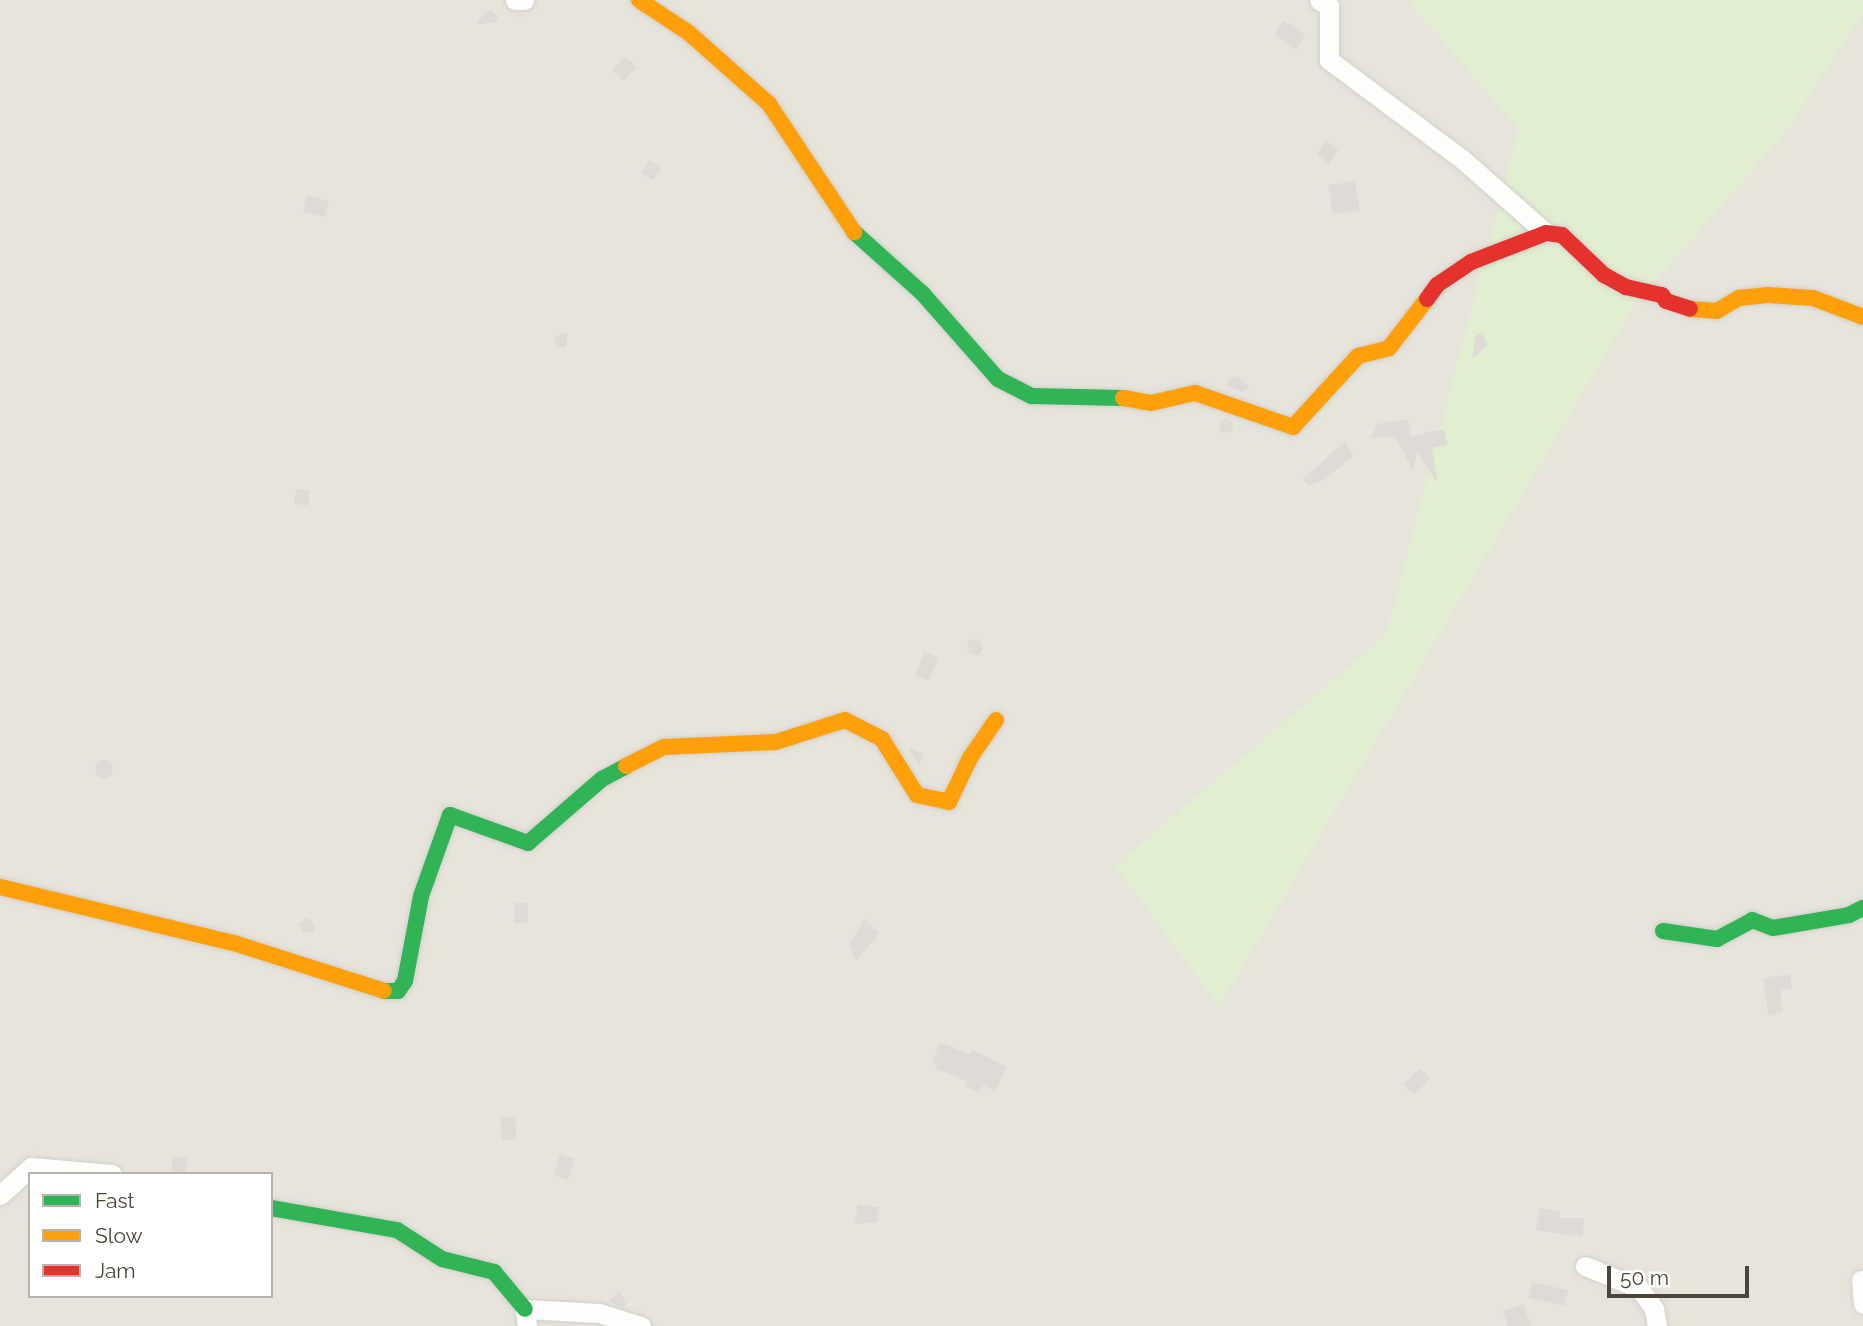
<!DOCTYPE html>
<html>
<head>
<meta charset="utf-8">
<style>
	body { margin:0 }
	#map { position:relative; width:1863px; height:1326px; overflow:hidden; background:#f4f2ee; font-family:Raleway,sans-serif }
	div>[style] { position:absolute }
	.residential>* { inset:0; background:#e7e4dc }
	.green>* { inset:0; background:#e1eecf }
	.building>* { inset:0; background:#dedbd6; transform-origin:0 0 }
	.round { border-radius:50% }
	.roads { filter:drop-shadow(0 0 2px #d2d0cb) drop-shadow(0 0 2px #d2d0cb) }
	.street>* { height:19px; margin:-9.5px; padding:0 9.5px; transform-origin:9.5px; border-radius:9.5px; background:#fdfdfc }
	.fast>* { height:16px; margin:-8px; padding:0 8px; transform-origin:8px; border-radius:8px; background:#30b455 }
	.slow>* { height:16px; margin:-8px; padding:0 8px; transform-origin:8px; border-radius:8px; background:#ff9f0a }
	.jam>* { height:16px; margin:-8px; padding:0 8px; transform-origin:8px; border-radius:8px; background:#e5322d }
	span { translate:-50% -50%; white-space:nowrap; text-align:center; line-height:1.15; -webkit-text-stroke:5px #fff; paint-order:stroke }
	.legend { position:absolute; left:28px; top:1172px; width:245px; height:126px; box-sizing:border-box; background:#fff; border:2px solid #b7b4b0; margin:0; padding:9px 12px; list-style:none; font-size:21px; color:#4b4439 }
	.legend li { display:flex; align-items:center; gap:14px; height:35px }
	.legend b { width:35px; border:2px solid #b7b4b0 }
	.scale { position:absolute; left:1607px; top:1266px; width:142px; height:32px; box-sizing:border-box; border:4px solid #4b4439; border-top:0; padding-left:9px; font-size:21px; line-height:24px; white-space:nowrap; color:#4b4439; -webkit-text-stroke:5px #fff; paint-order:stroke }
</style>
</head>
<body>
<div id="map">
	<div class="residential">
		<div style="clip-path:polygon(evenodd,0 0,1863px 0,1863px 1326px,0 1326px,0 0,30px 1174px,271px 1174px,271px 1296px,30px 1296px,30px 1174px)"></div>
	</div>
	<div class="green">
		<div style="clip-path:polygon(1407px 0,1863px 0,1863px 13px,1784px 134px,1637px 301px,1219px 1006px,1115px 866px,1386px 635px,1519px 129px)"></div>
	</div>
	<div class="building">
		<div style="clip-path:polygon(492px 10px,498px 16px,496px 23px,477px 24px,485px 12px)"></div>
		<div style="left:1284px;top:20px;width:27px;height:17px;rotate:36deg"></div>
		<div style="left:625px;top:56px;width:16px;height:19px;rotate:43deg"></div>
		<div style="clip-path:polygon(1327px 141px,1338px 150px,1329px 164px,1317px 154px)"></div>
		<div style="left:650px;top:160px;width:14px;height:15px;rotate:36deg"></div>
		<div style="left:1355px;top:181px;width:30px;height:27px;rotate:81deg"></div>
		<div style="left:307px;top:195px;width:23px;height:17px;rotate:15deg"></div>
		<div style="clip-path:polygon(1482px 332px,1488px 345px,1473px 358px,1475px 337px)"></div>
		<div style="clip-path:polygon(560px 333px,567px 333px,566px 347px,556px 347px,554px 340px)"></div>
		<div style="clip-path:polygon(1237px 376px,1239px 377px,1250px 387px,1242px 392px,1226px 386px,1228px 379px)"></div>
		<div style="clip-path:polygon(1408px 419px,1411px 436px,1444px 429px,1448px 445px,1432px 448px,1438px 484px,1417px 452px,1413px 471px,1395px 436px,1371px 439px,1376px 424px)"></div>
		<div class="round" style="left:1219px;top:419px;width:14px;height:14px"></div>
		<div style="clip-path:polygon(1345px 441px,1353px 456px,1327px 478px,1309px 486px,1303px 479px)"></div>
		<div style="left:296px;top:489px;width:14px;height:15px;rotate:8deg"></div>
		<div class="round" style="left:967px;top:639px;width:16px;height:16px"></div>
		<div style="left:924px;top:652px;width:15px;height:25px;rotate:20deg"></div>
		<div style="clip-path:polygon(910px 747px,924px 754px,919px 766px,909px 751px)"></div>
		<div class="round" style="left:95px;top:760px;width:18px;height:18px"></div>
		<div style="left:514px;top:903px;width:14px;height:20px"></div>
		<div style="clip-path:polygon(307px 917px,315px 926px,313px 933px,302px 931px,299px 924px)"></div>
		<div style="clip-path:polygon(864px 919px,880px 933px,856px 961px,849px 945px)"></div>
		<div style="clip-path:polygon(1790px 974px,1792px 988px,1780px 990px,1783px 1012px,1768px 1015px,1763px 978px)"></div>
		<div style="clip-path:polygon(940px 1043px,970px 1054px,972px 1050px,1007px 1067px,995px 1091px,983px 1085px,979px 1093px,965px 1086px,967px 1081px,935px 1069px,937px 1064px,932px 1062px)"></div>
		<div style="left:1419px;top:1068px;width:15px;height:23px;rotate:42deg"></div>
		<div style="left:515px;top:1117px;width:22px;height:15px;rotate:85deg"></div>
		<div style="left:560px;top:1154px;width:16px;height:22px;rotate:18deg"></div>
		<div style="left:173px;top:1156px;width:15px;height:17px;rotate:8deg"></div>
		<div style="clip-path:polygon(858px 1205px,879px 1207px,877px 1222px,854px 1224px)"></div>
		<div style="clip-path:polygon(1540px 1208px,1560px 1211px,1559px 1218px,1584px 1218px,1583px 1237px,1536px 1230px)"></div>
		<div style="left:1532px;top:1282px;width:37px;height:16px;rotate:13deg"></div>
		<div style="clip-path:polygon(620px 1291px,626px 1304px,623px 1308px,609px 1301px)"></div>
		<div style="clip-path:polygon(1523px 1304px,1531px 1326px,1508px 1326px,1503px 1311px)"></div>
	</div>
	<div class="roads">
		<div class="street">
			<div style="left:515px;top:0;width:9px"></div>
			<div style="left:1319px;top:0;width:12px;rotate:31deg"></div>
			<div style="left:1329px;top:6px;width:54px;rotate:90deg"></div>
			<div style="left:1329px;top:60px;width:166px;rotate:36.7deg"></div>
			<div style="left:1462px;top:159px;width:112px;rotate:41.4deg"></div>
			<div style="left:0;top:1195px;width:42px;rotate:-42.1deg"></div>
			<div style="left:31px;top:1167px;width:81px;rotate:4.9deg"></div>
			<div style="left:1585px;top:1266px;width:58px;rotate:22.2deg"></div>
			<div style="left:1639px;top:1288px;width:26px;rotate:54deg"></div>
			<div style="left:1654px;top:1309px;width:17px;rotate:80deg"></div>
			<div style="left:1861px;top:1280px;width:24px;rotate:85deg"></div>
			<div style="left:527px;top:1326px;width:17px;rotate:-97deg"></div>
			<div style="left:525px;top:1309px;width:74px;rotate:3.1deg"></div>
			<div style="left:599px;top:1313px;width:44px;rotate:17.2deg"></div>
		</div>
		<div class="fast">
			<div style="left:854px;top:232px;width:93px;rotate:41.9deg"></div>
			<div style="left:923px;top:294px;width:113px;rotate:48.6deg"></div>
			<div style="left:998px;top:379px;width:38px;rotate:27deg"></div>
			<div style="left:1032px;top:396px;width:91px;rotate:1.3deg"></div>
			<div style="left:1663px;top:931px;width:55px;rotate:8.4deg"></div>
			<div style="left:1717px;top:939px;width:40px;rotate:-28deg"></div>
			<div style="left:1752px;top:920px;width:22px;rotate:21deg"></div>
			<div style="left:1773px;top:928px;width:77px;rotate:-9.7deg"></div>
			<div style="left:1849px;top:915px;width:16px;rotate:-27deg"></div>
			<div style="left:384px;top:991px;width:14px"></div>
			<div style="left:398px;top:991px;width:12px;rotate:-55deg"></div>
			<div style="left:405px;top:981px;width:86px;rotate:-79.3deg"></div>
			<div style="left:421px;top:896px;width:86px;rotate:-70.3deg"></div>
			<div style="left:450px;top:815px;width:83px;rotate:19.7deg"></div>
			<div style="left:528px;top:843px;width:98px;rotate:-40.9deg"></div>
			<div style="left:602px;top:779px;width:27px;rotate:-28deg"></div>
			<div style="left:271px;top:1208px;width:128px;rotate:9.9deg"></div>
			<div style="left:397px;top:1230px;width:54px;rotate:32.8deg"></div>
			<div style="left:442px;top:1259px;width:54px;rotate:14deg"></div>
			<div style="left:494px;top:1272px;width:48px;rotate:50deg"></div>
		</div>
		<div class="slow">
			<div style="left:639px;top:0;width:60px;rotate:33.4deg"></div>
			<div style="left:689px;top:33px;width:107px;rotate:41.6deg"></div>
			<div style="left:769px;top:104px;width:154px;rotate:56.4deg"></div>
			<div style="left:1690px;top:309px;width:27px;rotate:4deg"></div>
			<div style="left:1717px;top:311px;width:26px;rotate:-31deg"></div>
			<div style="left:1739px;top:298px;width:29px;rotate:-6deg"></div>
			<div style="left:1768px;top:295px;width:45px;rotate:3.8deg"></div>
			<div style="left:1813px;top:298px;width:53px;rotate:20.8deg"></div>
			<div style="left:1123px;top:398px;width:28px;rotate:10deg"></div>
			<div style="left:1151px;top:403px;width:45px;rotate:-12.8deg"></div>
			<div style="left:1195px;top:393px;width:104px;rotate:19.1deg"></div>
			<div style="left:1293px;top:427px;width:96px;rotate:-47.5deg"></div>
			<div style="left:1358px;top:356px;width:32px;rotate:-14deg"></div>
			<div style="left:1389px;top:348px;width:62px;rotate:-52.2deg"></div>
			<div style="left:626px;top:766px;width:42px;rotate:-26.6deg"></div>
			<div style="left:664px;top:747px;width:112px;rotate:-2.6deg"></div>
			<div style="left:776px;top:742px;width:72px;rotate:-17.7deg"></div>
			<div style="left:845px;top:720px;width:42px;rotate:27.2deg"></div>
			<div style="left:882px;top:739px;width:66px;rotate:58deg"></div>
			<div style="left:917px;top:795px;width:33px;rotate:12deg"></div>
			<div style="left:949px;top:802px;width:49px;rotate:-64.5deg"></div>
			<div style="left:970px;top:758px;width:46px;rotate:-55.6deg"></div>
			<div style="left:0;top:887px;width:241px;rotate:13.5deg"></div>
			<div style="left:234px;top:943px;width:157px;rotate:17.7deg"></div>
		</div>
		<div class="jam">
			<div style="left:1427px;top:299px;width:17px;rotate:-54deg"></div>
			<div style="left:1437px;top:285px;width:41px;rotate:-34.1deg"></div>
			<div style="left:1471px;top:262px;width:80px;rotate:-21.1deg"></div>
			<div style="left:1546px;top:233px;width:16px;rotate:7deg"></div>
			<div style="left:1562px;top:235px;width:58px;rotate:43.6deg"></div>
			<div style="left:1604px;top:275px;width:25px;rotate:29deg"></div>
			<div style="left:1626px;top:287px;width:37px;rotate:13deg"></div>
			<div style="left:1662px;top:295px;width:7px;rotate:56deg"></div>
			<div style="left:1666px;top:301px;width:25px;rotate:18deg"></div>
		</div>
	</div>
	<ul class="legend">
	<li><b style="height:9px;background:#30b455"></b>Fast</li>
	<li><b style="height:9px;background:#ff9f0a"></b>Slow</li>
	<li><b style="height:9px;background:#e5322d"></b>Jam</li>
	</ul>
	<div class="scale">50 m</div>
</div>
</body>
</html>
